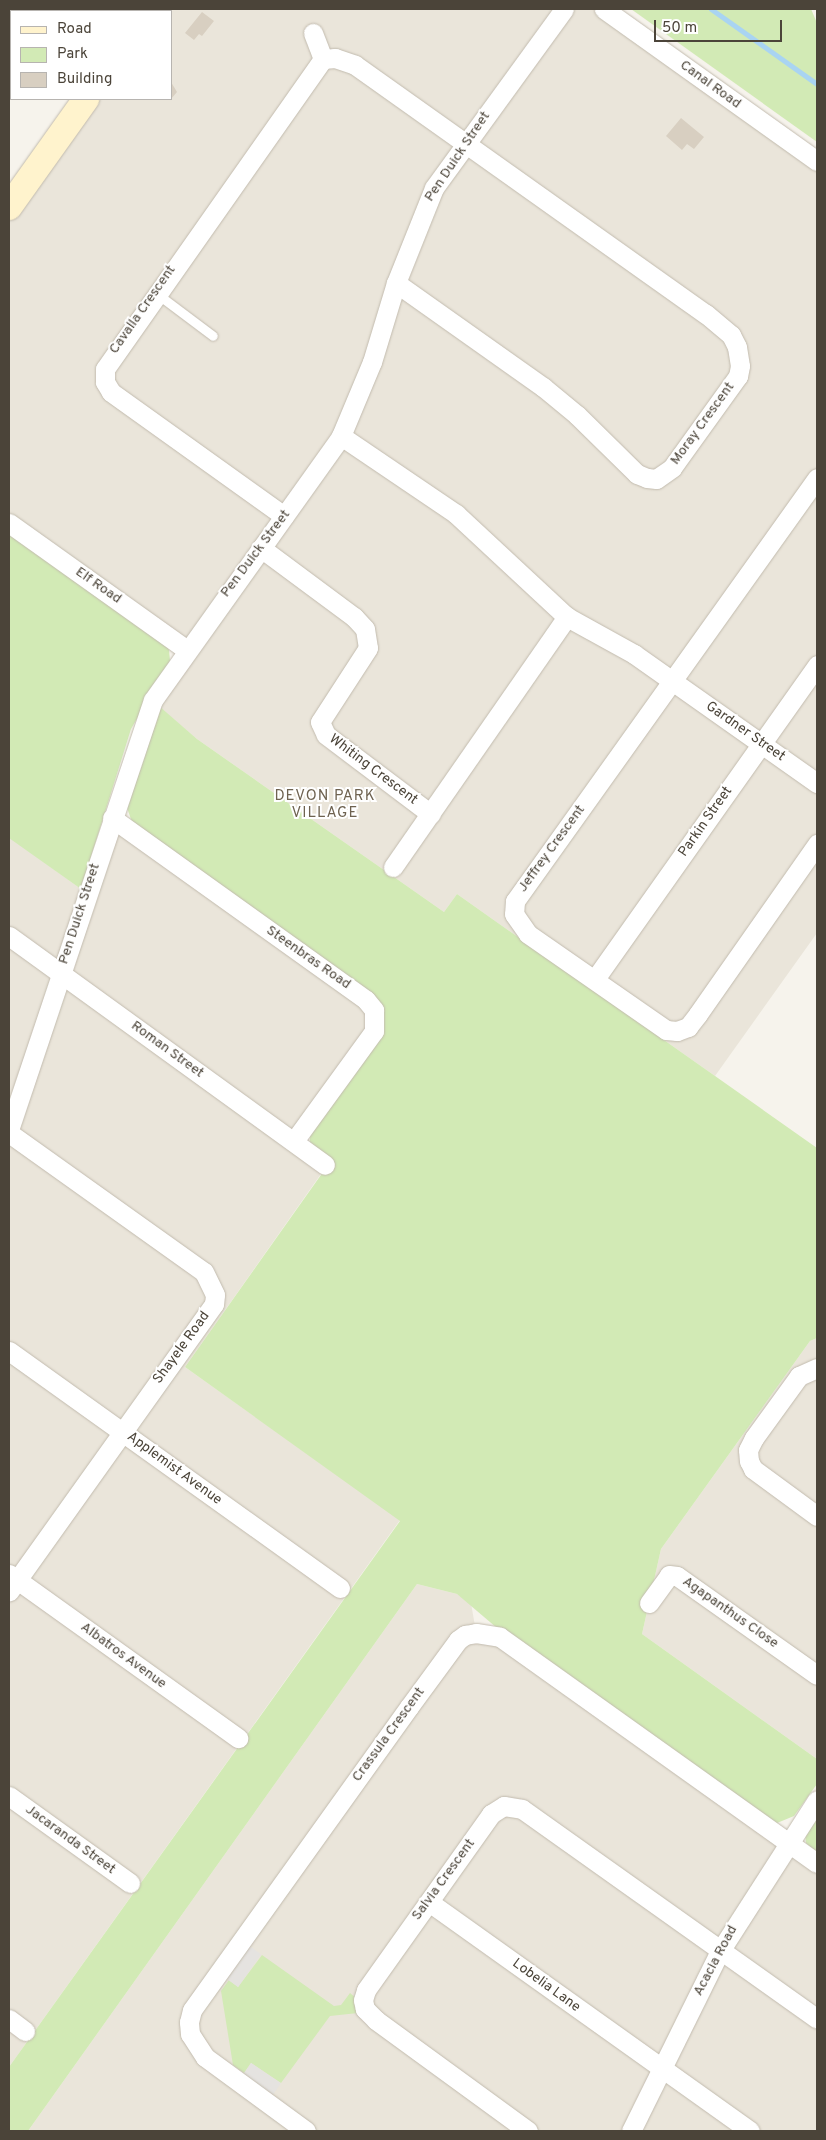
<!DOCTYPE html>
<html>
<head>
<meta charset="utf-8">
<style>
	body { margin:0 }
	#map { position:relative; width:826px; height:2140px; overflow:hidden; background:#f6f3ec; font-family:Overpass,sans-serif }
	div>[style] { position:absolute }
	.residential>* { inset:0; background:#eae5da }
	.green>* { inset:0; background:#d2eab5 }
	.parking>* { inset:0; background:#e5e3e0; transform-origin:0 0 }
	.stream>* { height:5px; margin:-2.5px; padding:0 2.5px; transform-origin:2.5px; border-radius:2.5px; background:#a9d4f2 }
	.building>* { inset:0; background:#d8cfc1 }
	.roads { filter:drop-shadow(0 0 1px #c2bbae) drop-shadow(0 0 1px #c2bbae) }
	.lane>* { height:9px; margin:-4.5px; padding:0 4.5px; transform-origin:4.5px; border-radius:4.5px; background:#fff }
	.street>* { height:19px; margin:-9.5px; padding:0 9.5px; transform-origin:9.5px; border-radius:9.5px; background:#fff }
	.secondary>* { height:26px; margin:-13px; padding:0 13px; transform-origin:13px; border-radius:13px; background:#fff3cd }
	span { translate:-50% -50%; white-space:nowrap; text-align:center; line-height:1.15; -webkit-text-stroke:4px #fff; paint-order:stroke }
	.street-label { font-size:14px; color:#4b4439 }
	.neighbourhood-label { font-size:15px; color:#6e6250; letter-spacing:1px }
	.frame { position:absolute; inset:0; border:10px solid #4b4439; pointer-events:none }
	.legend { position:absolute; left:10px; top:10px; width:162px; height:90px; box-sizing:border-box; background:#fff; border:1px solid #b7b4b0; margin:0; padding:6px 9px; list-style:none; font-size:15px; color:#4b4439 }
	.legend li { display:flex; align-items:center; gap:10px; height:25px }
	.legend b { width:25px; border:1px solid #b7b4b0 }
	.scale { position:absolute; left:654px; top:20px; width:128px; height:22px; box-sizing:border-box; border:2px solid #4b4439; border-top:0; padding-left:6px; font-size:15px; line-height:18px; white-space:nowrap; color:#4b4439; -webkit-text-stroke:4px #fff; paint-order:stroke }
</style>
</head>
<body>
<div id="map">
	<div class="residential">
		<div style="clip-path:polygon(152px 9px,601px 9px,817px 162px,817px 933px,715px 1076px,457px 894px,444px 912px,197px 739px,152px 701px,187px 649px,9px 520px,9px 210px,88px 99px,171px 99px,171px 11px,150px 11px)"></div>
		<div style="clip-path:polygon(113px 818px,376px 1016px,295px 1140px,328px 1164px,185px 1367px,400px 1520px,9px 2067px,9px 837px,88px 894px)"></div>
		<div style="clip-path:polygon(817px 1338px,817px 1759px,642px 1634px,661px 1549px,810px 1341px)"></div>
		<div style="clip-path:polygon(417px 1584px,457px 1594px,471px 1603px,476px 1632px,490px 1634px,817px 1863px,817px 2131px,28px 2131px)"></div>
	</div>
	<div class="green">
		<div style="clip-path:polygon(631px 9px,811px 9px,817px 23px,817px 142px)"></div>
		<div style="clip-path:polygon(9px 531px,166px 644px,169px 650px,170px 661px,131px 729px,81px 889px,9px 838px)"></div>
		<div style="clip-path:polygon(159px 706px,197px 739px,444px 912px,457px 894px,817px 1148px,817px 1338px,810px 1341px,661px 1549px,642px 1634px,817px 1759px,817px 1784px,794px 1816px,777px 1823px,497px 1628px,457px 1594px,417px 1584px,28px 2131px,9px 2131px,9px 2067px,400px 1521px,185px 1367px,328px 1165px,310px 1143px,310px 1131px,381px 1023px,133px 825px,125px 802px)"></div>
		<div style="clip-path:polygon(817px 1813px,817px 1854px,806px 1843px,805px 1833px)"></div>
		<div style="clip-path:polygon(262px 1955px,334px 2006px,341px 2005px,350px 1993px,356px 1998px,358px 2013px,330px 2016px,281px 2083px,251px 2063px,244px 2073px,233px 2065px,221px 1991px,229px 1980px,238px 1987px)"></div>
	</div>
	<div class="parking">
		<div style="left:248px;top:1945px;width:16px;height:40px;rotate:35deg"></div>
		<div style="left:251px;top:2063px;width:36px;height:16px;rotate:34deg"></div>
	</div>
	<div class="stream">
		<div style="left:711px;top:9px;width:130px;rotate:35.3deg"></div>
	</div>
	<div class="building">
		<div style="clip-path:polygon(202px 12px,214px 21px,202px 36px,199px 34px,194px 40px,185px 33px)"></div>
		<div style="clip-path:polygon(171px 82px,177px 92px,171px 99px)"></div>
		<div style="clip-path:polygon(681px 118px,704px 137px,694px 149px,687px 144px,682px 150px,666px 136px)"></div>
	</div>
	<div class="roads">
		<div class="lane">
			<div style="left:156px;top:293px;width:71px;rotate:37deg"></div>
		</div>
		<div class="street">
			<div style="left:604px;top:9px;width:262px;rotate:35.5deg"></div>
			<div style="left:313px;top:33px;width:28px;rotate:69deg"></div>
			<div style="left:341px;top:436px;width:139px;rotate:34.1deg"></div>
			<div style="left:456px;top:514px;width:151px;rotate:42.9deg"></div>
			<div style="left:567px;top:617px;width:77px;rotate:28.9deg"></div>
			<div style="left:634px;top:654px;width:224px;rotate:35.2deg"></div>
			<div style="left:817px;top:478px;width:520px;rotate:125.52deg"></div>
			<div style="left:515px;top:901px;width:13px;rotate:94deg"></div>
			<div style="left:514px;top:914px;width:24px;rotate:55deg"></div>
			<div style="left:528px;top:934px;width:168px;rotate:34.8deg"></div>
			<div style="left:666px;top:1030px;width:11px;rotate:5deg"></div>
			<div style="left:677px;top:1031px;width:12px;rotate:-20deg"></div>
			<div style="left:688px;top:1027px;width:16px;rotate:-52deg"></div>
			<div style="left:698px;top:1014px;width:208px;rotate:-55deg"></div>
			<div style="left:284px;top:516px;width:213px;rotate:-144.4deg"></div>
			<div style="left:111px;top:392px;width:12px;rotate:-121deg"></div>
			<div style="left:105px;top:382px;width:13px;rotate:-90deg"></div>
			<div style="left:105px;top:369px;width:379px;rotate:-54.9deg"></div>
			<div style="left:323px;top:59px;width:12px;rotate:-5deg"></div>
			<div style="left:335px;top:58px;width:21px;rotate:19deg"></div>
			<div style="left:355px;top:65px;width:430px;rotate:35.4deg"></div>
			<div style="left:706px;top:314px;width:33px;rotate:40deg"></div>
			<div style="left:731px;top:335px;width:13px;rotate:63deg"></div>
			<div style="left:737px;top:347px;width:19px;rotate:81deg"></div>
			<div style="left:740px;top:366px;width:10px;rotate:101deg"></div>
			<div style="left:738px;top:376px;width:113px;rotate:125.7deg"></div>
			<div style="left:672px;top:468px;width:19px;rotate:145deg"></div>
			<div style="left:656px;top:479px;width:9px;rotate:-174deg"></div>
			<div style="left:647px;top:478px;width:11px;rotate:-158deg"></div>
			<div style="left:637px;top:474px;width:84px;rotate:-135.5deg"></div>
			<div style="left:577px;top:415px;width:44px;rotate:-140.5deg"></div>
			<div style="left:543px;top:387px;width:180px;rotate:-144.7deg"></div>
			<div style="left:9px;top:523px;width:219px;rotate:35.5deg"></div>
			<div style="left:261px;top:548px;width:116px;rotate:36.6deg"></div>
			<div style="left:354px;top:617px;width:16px;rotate:47deg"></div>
			<div style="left:365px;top:629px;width:19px;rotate:81deg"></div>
			<div style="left:368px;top:648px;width:88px;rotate:123deg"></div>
			<div style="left:320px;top:722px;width:14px;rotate:65deg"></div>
			<div style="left:326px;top:735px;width:131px;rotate:37deg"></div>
			<div style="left:112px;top:818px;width:312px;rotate:35.6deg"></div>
			<div style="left:366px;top:1000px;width:13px;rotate:51deg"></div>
			<div style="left:374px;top:1010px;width:21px;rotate:90deg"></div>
			<div style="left:374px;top:1031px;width:136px;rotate:126deg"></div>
			<div style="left:393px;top:867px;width:305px;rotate:-55.2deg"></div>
			<div style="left:9px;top:936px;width:390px;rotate:35.9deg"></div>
			<div style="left:595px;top:979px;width:385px;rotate:-54.7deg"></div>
			<div style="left:9px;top:1130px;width:453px;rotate:-71.5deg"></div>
			<div style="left:153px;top:700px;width:324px;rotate:-54.5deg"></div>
			<div style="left:341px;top:436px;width:80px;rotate:-67.3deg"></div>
			<div style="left:372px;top:362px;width:83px;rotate:-73.1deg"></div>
			<div style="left:396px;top:283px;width:102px;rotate:-68.2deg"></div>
			<div style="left:434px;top:188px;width:221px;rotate:-54deg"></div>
			<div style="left:9px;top:1133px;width:239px;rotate:35.5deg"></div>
			<div style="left:204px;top:1272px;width:25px;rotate:64deg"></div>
			<div style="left:215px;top:1295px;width:9px;rotate:96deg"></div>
			<div style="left:214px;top:1304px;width:353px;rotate:125.5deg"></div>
			<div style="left:9px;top:1351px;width:407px;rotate:35.6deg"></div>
			<div style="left:817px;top:1368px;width:20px;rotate:156deg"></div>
			<div style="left:799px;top:1376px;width:77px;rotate:126deg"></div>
			<div style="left:754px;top:1438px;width:13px;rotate:117deg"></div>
			<div style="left:748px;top:1450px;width:11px;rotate:85deg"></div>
			<div style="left:749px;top:1461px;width:9px;rotate:63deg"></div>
			<div style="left:753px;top:1469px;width:79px;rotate:36.3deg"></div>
			<div style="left:9px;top:1574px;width:282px;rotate:35.6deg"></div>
			<div style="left:649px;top:1603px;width:34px;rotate:-54deg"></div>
			<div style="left:669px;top:1575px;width:8px;rotate:7deg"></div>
			<div style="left:677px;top:1576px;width:171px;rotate:35.3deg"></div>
			<div style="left:9px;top:1796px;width:149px;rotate:35.7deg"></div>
			<div style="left:429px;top:1902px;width:394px;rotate:35.5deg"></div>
			<div style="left:9px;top:2019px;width:20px;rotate:37deg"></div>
			<div style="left:306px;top:2131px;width:125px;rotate:-143.8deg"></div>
			<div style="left:205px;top:2057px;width:27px;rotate:-123deg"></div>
			<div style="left:190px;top:2034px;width:12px;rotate:-95deg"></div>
			<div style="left:189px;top:2022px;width:12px;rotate:-76deg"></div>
			<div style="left:192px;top:2010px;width:373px;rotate:-54.4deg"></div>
			<div style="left:409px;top:1707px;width:83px;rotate:-53.8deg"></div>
			<div style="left:458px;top:1640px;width:9px;rotate:-36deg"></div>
			<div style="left:465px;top:1635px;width:11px;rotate:-10deg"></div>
			<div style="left:476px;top:1633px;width:24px;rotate:9deg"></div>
			<div style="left:500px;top:1637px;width:389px;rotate:35.5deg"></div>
			<div style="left:528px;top:2131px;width:188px;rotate:-143.9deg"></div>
			<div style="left:376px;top:2020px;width:16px;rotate:-135deg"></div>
			<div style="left:365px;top:2009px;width:9px;rotate:-103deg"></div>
			<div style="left:363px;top:2000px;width:10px;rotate:-73deg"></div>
			<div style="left:366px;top:1990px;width:216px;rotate:-54.6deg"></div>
			<div style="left:491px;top:1814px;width:15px;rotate:-32deg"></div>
			<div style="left:504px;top:1806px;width:18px;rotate:9deg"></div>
			<div style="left:522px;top:1809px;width:362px;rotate:35.4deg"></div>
			<div style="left:631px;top:2131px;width:201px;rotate:-63.7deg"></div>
			<div style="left:720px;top:1951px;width:179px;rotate:-57.3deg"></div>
		</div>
		<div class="secondary">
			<div style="left:149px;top:11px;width:2px;rotate:-63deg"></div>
			<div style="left:9px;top:207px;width:133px;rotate:-54.5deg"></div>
		</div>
	</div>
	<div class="street-label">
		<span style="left:710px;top:85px;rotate:36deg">Canal Road</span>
		<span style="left:458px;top:157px;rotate:-56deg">Pen Duick Street</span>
		<span style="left:143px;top:310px;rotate:-55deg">Cavalla Crescent</span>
		<span style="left:703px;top:424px;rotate:-54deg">Moray Crescent</span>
		<span style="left:256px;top:554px;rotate:-53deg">Pen Duick Street</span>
		<span style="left:98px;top:586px;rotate:35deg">Elf Road</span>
		<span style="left:745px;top:732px;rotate:35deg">Gardner Street</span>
		<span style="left:373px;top:770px;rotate:37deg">Whiting Crescent</span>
		<span style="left:706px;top:822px;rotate:-55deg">Parkin Street</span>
		<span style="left:552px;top:849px;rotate:-54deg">Jeffrey Crescent</span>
		<span style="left:80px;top:914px;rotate:-72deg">Pen Duick Street</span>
		<span style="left:308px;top:958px;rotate:35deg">Steenbras Road</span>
		<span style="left:167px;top:1050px;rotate:36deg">Roman Street</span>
		<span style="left:182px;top:1348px;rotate:-54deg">Shayele Road</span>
		<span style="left:174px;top:1469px;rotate:36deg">Applemist Avenue</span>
		<span style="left:730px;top:1613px;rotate:35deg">Agapanthus Close</span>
		<span style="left:123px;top:1656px;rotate:36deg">Albatros Avenue</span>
		<span style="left:389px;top:1735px;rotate:-54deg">Crassula Crescent</span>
		<span style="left:70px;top:1840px;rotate:36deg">Jacaranda Street</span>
		<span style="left:444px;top:1880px;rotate:-54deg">Salvia Crescent</span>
		<span style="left:716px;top:1961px;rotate:-62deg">Acacia Road</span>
		<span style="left:546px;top:1986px;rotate:36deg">Lobelia Lane</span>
	</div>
	<div class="neighbourhood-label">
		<span style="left:325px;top:805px">DEVON PARK<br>VILLAGE</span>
	</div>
	<div class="frame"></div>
	<ul class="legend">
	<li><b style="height:6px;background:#fff3cd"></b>Road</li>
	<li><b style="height:14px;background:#d2eab5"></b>Park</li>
	<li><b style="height:14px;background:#d8cfc1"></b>Building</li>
	</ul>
	<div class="scale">50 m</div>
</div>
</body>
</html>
